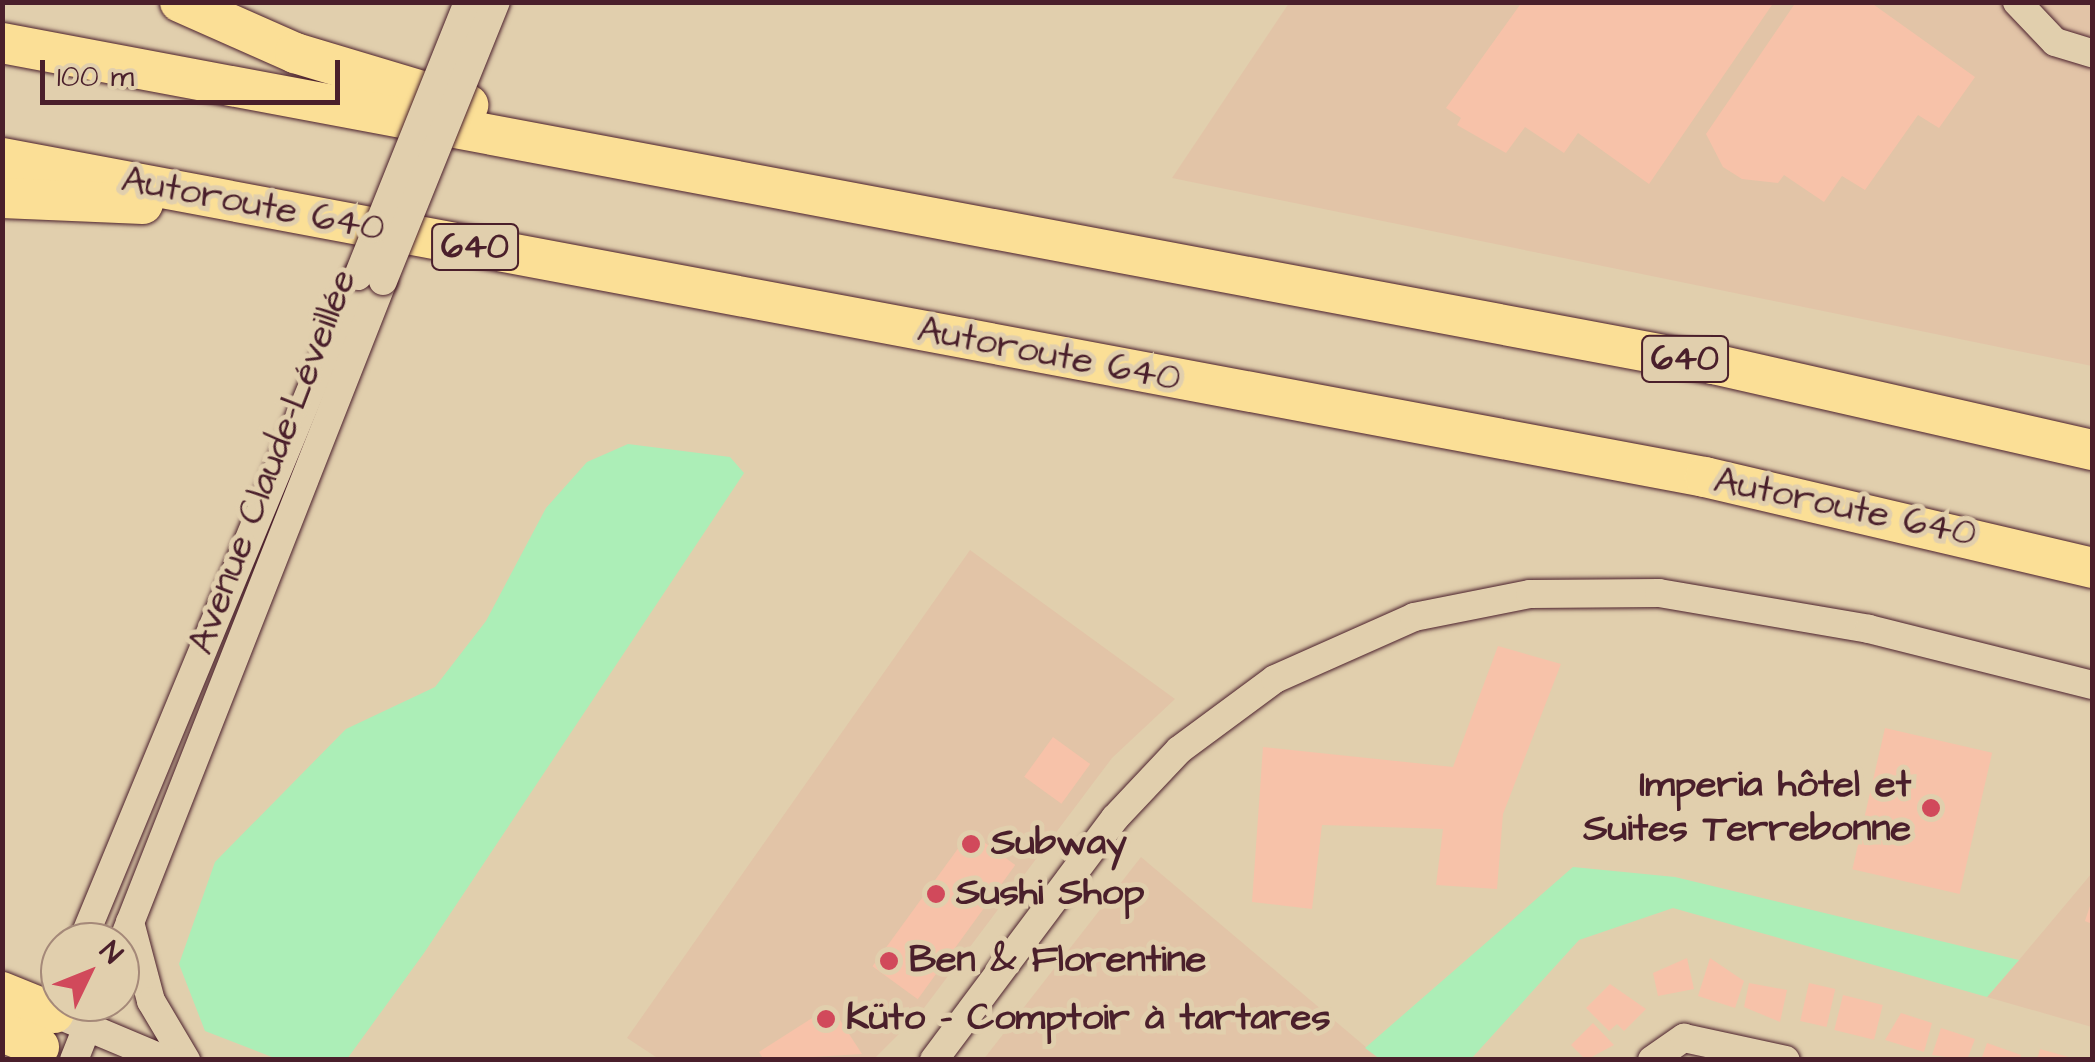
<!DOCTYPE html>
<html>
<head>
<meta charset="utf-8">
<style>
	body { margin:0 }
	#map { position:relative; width:2095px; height:1062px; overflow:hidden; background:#e1cfad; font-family:"Architects Daughter",sans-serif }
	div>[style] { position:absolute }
	.built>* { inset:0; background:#e2c4a7 }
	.green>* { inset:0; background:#aceeb7 }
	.building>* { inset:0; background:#f7c2a9; transform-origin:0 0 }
	.roads { filter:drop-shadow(0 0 2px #4a1f2b) drop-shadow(0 0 2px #4a1f2b) }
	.minor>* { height:28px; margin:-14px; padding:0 14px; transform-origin:14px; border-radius:14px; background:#e1cfad }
	.highway>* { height:40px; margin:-20px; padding:0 20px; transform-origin:20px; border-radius:20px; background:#fbdf96 }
	.bridges { filter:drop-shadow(0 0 2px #4a1f2b) drop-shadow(0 0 2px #4a1f2b) }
	.minor-bridge>* { height:28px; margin:-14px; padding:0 14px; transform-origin:14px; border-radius:14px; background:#e1cfad }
	.dots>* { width:28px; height:28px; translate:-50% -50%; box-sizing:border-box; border:5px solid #e1cfad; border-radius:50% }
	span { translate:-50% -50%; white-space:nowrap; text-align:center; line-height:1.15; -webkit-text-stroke:10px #e1cfad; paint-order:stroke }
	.shield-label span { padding:2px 8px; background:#e1cfad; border:2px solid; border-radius:8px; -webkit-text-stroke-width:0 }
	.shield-label { font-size:35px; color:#4a1f2b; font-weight:700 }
	.street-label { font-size:38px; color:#4a1f2b }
	.poi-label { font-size:38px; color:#4a1f2b; font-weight:700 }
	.right { translate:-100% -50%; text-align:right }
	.left { translate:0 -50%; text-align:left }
	.frame { position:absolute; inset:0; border:5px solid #4a1f2b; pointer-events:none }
	.north { position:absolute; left:40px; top:922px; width:100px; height:100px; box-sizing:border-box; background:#e1cfad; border:2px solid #a58979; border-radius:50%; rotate:47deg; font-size:28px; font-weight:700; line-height:40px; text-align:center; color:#4a1f2b }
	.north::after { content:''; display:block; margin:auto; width:35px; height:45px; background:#d1495b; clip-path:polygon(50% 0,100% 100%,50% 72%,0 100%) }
	.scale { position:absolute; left:40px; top:60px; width:300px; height:45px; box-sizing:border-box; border:5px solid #4a1f2b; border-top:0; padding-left:12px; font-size:30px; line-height:35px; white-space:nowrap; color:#4a1f2b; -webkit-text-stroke:8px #e1cfad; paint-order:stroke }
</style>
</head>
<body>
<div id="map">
	<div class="built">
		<div style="clip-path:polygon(1289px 3px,2092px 3px,2092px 366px,1172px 178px)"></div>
		<div style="clip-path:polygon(970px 550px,1175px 699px,1112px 758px,921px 1012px,874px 1059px,659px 1059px,627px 1038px)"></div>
		<div style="clip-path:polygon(1141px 857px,1380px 1059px,983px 1060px)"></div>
		<div style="clip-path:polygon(2092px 873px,2092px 1027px,1987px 997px,2019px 960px)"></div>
	</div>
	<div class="green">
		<div style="clip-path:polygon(628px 444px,730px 457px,744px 473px,424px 953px,347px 1059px,277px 1059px,205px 1031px,179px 964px,215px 862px,346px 729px,435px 687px,486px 621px,546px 508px,587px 462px)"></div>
		<div style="clip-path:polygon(1573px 867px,1675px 877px,2019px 960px,1987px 997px,1673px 908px,1579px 940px,1471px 1059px,1380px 1059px,1365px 1048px)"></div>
	</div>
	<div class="building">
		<div style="clip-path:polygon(1522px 2px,1774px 2px,1649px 184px,1578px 133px,1564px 153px,1525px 127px,1506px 153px,1457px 125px,1461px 118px,1446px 108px)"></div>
		<div style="clip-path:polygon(1796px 2px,1870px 2px,1975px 77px,1939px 128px,1918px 115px,1865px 190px,1842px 176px,1824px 202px,1784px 175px,1778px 183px,1742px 179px,1723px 167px,1706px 134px)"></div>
		<div style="clip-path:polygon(1498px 646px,1561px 664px,1503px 814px,1497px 889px,1436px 885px,1443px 829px,1322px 825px,1312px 909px,1252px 902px,1263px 747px,1453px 767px)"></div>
		<div style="left:1885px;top:728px;width:110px;height:145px;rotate:13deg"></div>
		<div style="left:1053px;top:737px;width:46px;height:49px;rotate:36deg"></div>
		<div style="left:970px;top:832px;width:56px;height:166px;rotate:36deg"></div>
		<div style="clip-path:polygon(2092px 900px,2092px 924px,2085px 921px)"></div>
		<div style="clip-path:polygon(1687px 958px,1694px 989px,1658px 996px,1653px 973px)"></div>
		<div style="clip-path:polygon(1710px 958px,1744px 981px,1735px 1008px,1698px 996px)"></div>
		<div style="clip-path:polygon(1749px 983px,1787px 990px,1780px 1022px,1744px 1007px)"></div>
		<div style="left:1809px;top:983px;width:27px;height:39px;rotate:13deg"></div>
		<div style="clip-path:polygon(1610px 984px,1646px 1009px,1624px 1031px,1617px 1024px,1609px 1031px,1586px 1008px)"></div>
		<div style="left:1843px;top:995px;width:41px;height:36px;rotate:14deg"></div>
		<div style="clip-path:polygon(831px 1006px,862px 1054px,764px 1060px,759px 1052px)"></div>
		<div style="clip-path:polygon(1901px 1013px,1932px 1023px,1924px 1052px,1885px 1040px)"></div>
		<div style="clip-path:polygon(1593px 1023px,1614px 1045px,1586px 1060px,1571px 1045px)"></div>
		<div style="clip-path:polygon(1941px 1028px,1975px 1039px,1967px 1060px,1932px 1055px)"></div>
		<div style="clip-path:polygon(1987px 1043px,2021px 1055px,2020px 1060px,1981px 1060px)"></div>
		<div style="clip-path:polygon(2040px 1049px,2072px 1058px,2072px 1060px,2037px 1060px)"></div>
	</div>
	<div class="roads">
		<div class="minor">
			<div style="left:2017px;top:2px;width:55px;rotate:46.5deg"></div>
			<div style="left:2055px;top:42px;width:39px;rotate:17deg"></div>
			<div style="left:130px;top:922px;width:82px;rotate:75.1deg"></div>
			<div style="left:151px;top:1001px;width:69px;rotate:59.3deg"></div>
			<div style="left:82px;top:942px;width:721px;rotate:-67.49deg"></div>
			<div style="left:120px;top:948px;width:717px;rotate:-68.48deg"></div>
			<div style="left:54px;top:1013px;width:121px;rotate:22.8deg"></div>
			<div style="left:74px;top:1060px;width:62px;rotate:-68.4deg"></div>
			<div style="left:934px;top:1060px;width:302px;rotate:-53.2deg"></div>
			<div style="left:1115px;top:818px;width:93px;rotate:-46.7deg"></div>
			<div style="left:1179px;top:750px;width:119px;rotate:-36.5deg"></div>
			<div style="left:1275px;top:679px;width:152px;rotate:-24deg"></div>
			<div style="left:1414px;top:617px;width:118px;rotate:-11.2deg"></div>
			<div style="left:1530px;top:594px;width:129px;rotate:-0.4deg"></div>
			<div style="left:1659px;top:593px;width:213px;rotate:9.7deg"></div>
			<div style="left:1869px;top:629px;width:230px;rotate:14.1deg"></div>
			<div style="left:1652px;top:1060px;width:39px;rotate:-35deg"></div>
			<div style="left:1684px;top:1038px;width:104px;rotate:12.2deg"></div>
		</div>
		<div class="highway">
			<div style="left:180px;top:2px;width:126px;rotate:23.9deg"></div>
			<div style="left:295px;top:53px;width:181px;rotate:16.7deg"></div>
			<div style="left:2px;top:43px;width:1741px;rotate:10.63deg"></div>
			<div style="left:1713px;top:364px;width:389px;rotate:12.8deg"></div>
			<div style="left:2px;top:158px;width:1733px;rotate:10.61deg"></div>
			<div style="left:1705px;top:477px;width:398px;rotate:13.2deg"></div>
			<div style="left:2px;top:198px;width:141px;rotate:2.4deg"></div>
			<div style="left:2px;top:992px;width:56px;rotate:22deg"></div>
			<div style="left:2px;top:1032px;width:40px;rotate:22deg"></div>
		</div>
	</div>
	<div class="bridges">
		<div class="minor-bridge">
			<div style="left:358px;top:276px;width:295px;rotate:-68.1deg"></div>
			<div style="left:383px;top:281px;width:301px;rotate:-68deg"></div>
		</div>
	</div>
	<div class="dots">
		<div style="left:1931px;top:808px;background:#d1495b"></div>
		<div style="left:971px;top:844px;background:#d1495b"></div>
		<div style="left:936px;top:894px;background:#d1495b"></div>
		<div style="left:889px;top:961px;background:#d1495b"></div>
		<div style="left:826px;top:1019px;background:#d1495b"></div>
	</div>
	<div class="shield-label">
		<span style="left:475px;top:247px">640</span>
		<span style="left:1685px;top:359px">640</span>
	</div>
	<div class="street-label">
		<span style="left:253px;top:205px;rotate:11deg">Autoroute 640</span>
		<span style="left:1049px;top:355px;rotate:11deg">Autoroute 640</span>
		<span style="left:273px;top:462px;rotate:-69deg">Avenue Claude-Léveillée</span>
		<span style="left:1845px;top:508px;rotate:12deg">Autoroute 640</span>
	</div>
	<div class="poi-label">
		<span class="right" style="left:1911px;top:808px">Imperia hôtel et<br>Suites Terrebonne</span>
		<span class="left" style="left:991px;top:844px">Subway</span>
		<span class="left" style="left:956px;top:894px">Sushi Shop</span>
		<span class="left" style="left:909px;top:961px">Ben &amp; Florentine</span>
		<span class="left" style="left:846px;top:1019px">Küto - Comptoir à tartares</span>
	</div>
	<div class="frame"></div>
	<div class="north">N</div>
	<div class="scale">100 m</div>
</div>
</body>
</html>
